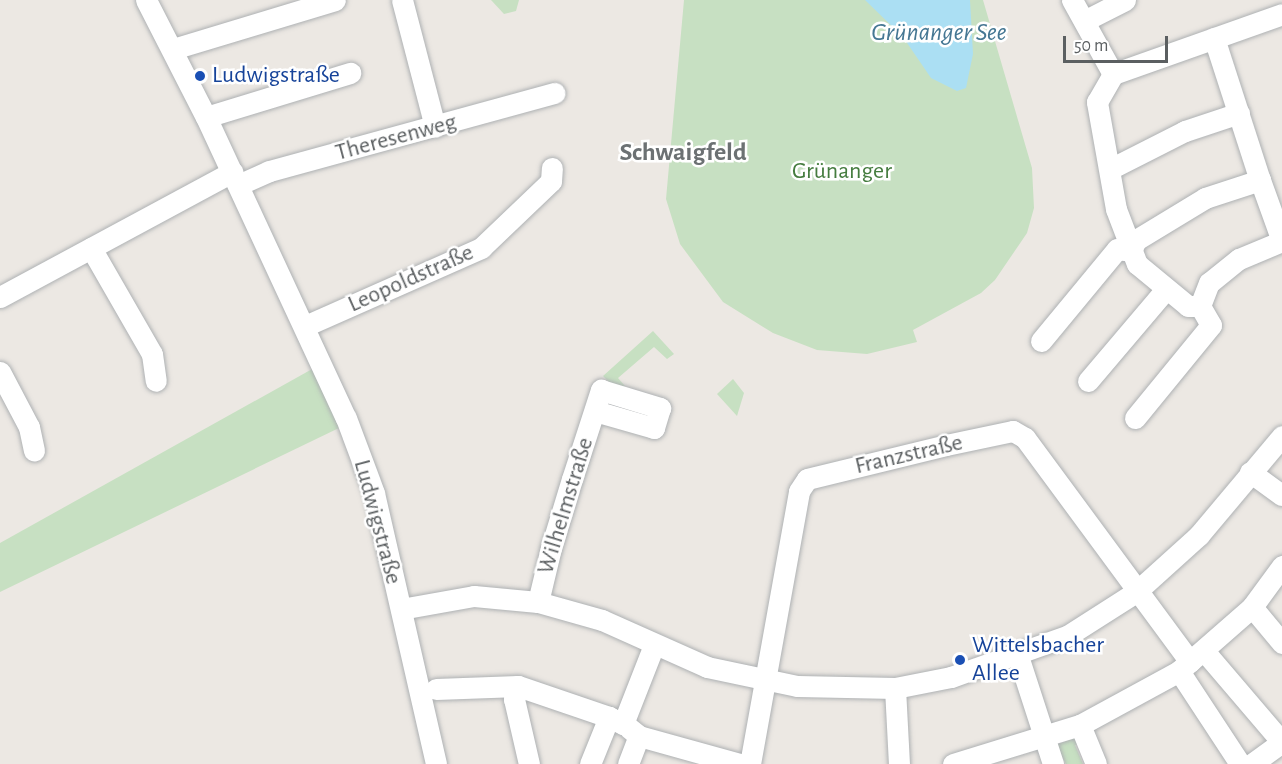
<!DOCTYPE html>
<html>
<head>
<meta charset="utf-8">
<style>
	body { margin:0 }
	#map { position:relative; width:1282px; height:764px; overflow:hidden; background:#ece8e3; font-family:"Alegreya Sans",sans-serif }
	div>[style] { position:absolute }
	.green>* { inset:0; background:#c7e0c2 }
	.water>* { inset:0; background:#abdff3 }
	.roads { filter:drop-shadow(0 0 2px #aeb1b3) drop-shadow(0 0 2px #aeb1b3) }
	.minor>* { height:21px; margin:-10.5px; padding:0 10.5px; transform-origin:10.5px; border-radius:10.5px; background:#fff }
	.dots>* { width:16px; height:16px; translate:-50% -50%; box-sizing:border-box; border:3px solid #fff; border-radius:50% }
	span { translate:-50% -50%; white-space:nowrap; text-align:center; line-height:1.15; -webkit-text-stroke:5px #fff; paint-order:stroke }
	.transit-label { font-size:24px; color:#164399 }
	.left { translate:0 -50%; text-align:left }
	.street-label { font-size:24px; color:#5b5f61 }
	.park-label { font-size:24px; color:#457c3f }
	.water-label { font-size:26px; color:#457793; font-style:italic }
	.neighbourhood-label { font-size:26px; color:#6c7173; font-weight:700 }
	.scale { position:absolute; left:1063px; top:36px; width:105px; height:27px; box-sizing:border-box; border:3px solid #5b5f61; border-top:0; padding-left:8px; font-size:18px; line-height:21px; white-space:nowrap; color:#5b5f61; -webkit-text-stroke:4px #fff; paint-order:stroke }
</style>
</head>
<body>
<div id="map">
	<div class="green">
		<div style="clip-path:polygon(491px 0,519px 0,516px 11px,504px 14px)"></div>
		<div style="clip-path:polygon(684px 0,983px 0,1032px 168px,1034px 208px,1027px 233px,995px 280px,981px 293px,913px 330px,917px 342px,867px 354px,817px 350px,773px 333px,723px 302px,680px 244px,666px 199px)"></div>
		<div style="clip-path:polygon(653px 331px,674px 354px,667px 359px,654px 347px,618px 378px,625px 386px,616px 389px,603px 376px)"></div>
		<div style="clip-path:polygon(314px 368px,339px 428px,0 592px,0 543px)"></div>
		<div style="clip-path:polygon(733px 379px,744px 393px,737px 416px,717px 394px)"></div>
		<div style="clip-path:polygon(1076px 737px,1082px 742px,1075px 745px,1083px 764px,1066px 764px,1056px 745px)"></div>
	</div>
	<div class="water">
		<div style="clip-path:polygon(865px 0,970px 0,973px 54px,966px 88px,957px 91px,931px 78px,903px 37px)"></div>
	</div>
	<div class="roads">
		<div class="minor">
			<div style="left:146px;top:0;width:131px;rotate:62.9deg"></div>
			<div style="left:206px;top:117px;width:332px;rotate:65.1deg"></div>
			<div style="left:346px;top:418px;width:80px;rotate:69.5deg"></div>
			<div style="left:374px;top:493px;width:278px;rotate:77.1deg"></div>
			<div style="left:402px;top:0;width:131px;rotate:75.4deg"></div>
			<div style="left:1072px;top:0;width:85px;rotate:61deg"></div>
			<div style="left:1084px;top:21px;width:46px;rotate:-27.1deg"></div>
			<div style="left:1214px;top:38px;width:149px;rotate:72.1deg"></div>
			<div style="left:173px;top:49px;width:169px;rotate:-16.8deg"></div>
			<div style="left:206px;top:117px;width:151px;rotate:-17deg"></div>
			<div style="left:1110px;top:169px;width:84px;rotate:-26.9deg"></div>
			<div style="left:1185px;top:131px;width:57px;rotate:-18.4deg"></div>
			<div style="left:238px;top:185px;width:34px;rotate:-24deg"></div>
			<div style="left:269px;top:171px;width:296px;rotate:-15.3deg"></div>
			<div style="left:91px;top:248px;width:122px;rotate:60.1deg"></div>
			<div style="left:152px;top:354px;width:27px;rotate:82deg"></div>
			<div style="left:0;top:297px;width:264px;rotate:-28.3deg"></div>
			<div style="left:1200px;top:306px;width:25px;rotate:-69deg"></div>
			<div style="left:1209px;top:283px;width:38px;rotate:-39deg"></div>
			<div style="left:1239px;top:259px;width:47px;rotate:-22.7deg"></div>
			<div style="left:305px;top:326px;width:193px;rotate:-23.9deg"></div>
			<div style="left:481px;top:248px;width:97px;rotate:-43.7deg"></div>
			<div style="left:551px;top:181px;width:13px;rotate:-86deg"></div>
			<div style="left:1041px;top:341px;width:119px;rotate:-50.4deg"></div>
			<div style="left:1117px;top:249px;width:14px;rotate:8deg"></div>
			<div style="left:1131px;top:251px;width:12px;rotate:-66deg"></div>
			<div style="left:1136px;top:240px;width:81px;rotate:-31.3deg"></div>
			<div style="left:1205px;top:198px;width:58px;rotate:-18.1deg"></div>
			<div style="left:1260px;top:180px;width:65px;rotate:70.2deg"></div>
			<div style="left:0;top:372px;width:62px;rotate:62.2deg"></div>
			<div style="left:29px;top:427px;width:24px;rotate:78deg"></div>
			<div style="left:1088px;top:381px;width:121px;rotate:-49.7deg"></div>
			<div style="left:1135px;top:418px;width:120px;rotate:-50.7deg"></div>
			<div style="left:1211px;top:325px;width:22px;rotate:-120deg"></div>
			<div style="left:1200px;top:306px;width:12px;rotate:180deg"></div>
			<div style="left:1188px;top:306px;width:66px;rotate:-140.5deg"></div>
			<div style="left:1137px;top:264px;width:59px;rotate:-110.9deg"></div>
			<div style="left:1116px;top:209px;width:109px;rotate:-100.1deg"></div>
			<div style="left:1097px;top:102px;width:32px;rotate:-60deg"></div>
			<div style="left:1113px;top:74px;width:179px;rotate:-19.5deg"></div>
			<div style="left:1250px;top:472px;width:39px;rotate:36deg"></div>
			<div style="left:538px;top:602px;width:56px;rotate:-76.5deg"></div>
			<div style="left:551px;top:548px;width:72px;rotate:-73.1deg"></div>
			<div style="left:572px;top:479px;width:94px;rotate:-72deg"></div>
			<div style="left:601px;top:390px;width:62px;rotate:17deg"></div>
			<div style="left:660px;top:408px;width:21px;rotate:107deg"></div>
			<div style="left:654px;top:428px;width:61px;rotate:-163.9deg"></div>
			<div style="left:1252px;top:607px;width:47px;rotate:50.2deg"></div>
			<div style="left:401px;top:609px;width:74px;rotate:-10.1deg"></div>
			<div style="left:474px;top:596px;width:64px;rotate:5.4deg"></div>
			<div style="left:538px;top:602px;width:66px;rotate:15.7deg"></div>
			<div style="left:602px;top:620px;width:115px;rotate:24.1deg"></div>
			<div style="left:707px;top:667px;width:92px;rotate:11.9deg"></div>
			<div style="left:797px;top:686px;width:98px;rotate:1.2deg"></div>
			<div style="left:895px;top:688px;width:57px;rotate:-11.1deg"></div>
			<div style="left:951px;top:677px;width:123px;rotate:-19.5deg"></div>
			<div style="left:1067px;top:636px;width:82px;rotate:-32.5deg"></div>
			<div style="left:1136px;top:592px;width:85px;rotate:-42.1deg"></div>
			<div style="left:1199px;top:535px;width:129px;rotate:-50deg"></div>
			<div style="left:1205px;top:652px;width:118px;rotate:49.5deg"></div>
			<div style="left:1282px;top:742px;width:37px;rotate:144deg"></div>
			<div style="left:1018px;top:656px;width:114px;rotate:72deg"></div>
			<div style="left:1179px;top:671px;width:111px;rotate:56.7deg"></div>
			<div style="left:518px;top:686px;width:14px;rotate:107deg"></div>
			<div style="left:514px;top:699px;width:67px;rotate:77deg"></div>
			<div style="left:895px;top:688px;width:76px;rotate:87deg"></div>
			<div style="left:436px;top:689px;width:82px;rotate:-2.1deg"></div>
			<div style="left:518px;top:686px;width:96px;rotate:18.8deg"></div>
			<div style="left:1080px;top:725px;width:42px;rotate:67.7deg"></div>
			<div style="left:639px;top:736px;width:105px;rotate:15.5deg"></div>
			<div style="left:590px;top:764px;width:51px;rotate:-68deg"></div>
			<div style="left:609px;top:717px;width:16px;rotate:27deg"></div>
			<div style="left:623px;top:724px;width:85px;rotate:-68.6deg"></div>
			<div style="left:628px;top:764px;width:30px;rotate:-69deg"></div>
			<div style="left:639px;top:736px;width:13px;rotate:-141deg"></div>
			<div style="left:750px;top:764px;width:277px;rotate:-79.8deg"></div>
			<div style="left:799px;top:491px;width:14px;rotate:-56deg"></div>
			<div style="left:807px;top:479px;width:143px;rotate:-13.7deg"></div>
			<div style="left:946px;top:445px;width:68px;rotate:-11.8deg"></div>
			<div style="left:1013px;top:431px;width:14px;rotate:30deg"></div>
			<div style="left:1025px;top:438px;width:278px;rotate:53.6deg"></div>
			<div style="left:953px;top:764px;width:133px;rotate:-17.1deg"></div>
			<div style="left:1080px;top:725px;width:113px;rotate:-28.6deg"></div>
			<div style="left:1179px;top:671px;width:97px;rotate:-41.2deg"></div>
			<div style="left:1252px;top:607px;width:51px;rotate:-53.8deg"></div>
		</div>
	</div>
	<div class="dots">
		<div style="left:200px;top:76px;background:#1a4fb4"></div>
		<div style="left:960px;top:660px;background:#1a4fb4"></div>
	</div>
	<div class="transit-label">
		<span class="left" style="left:212px;top:76px">Ludwigstraße</span>
		<span class="left" style="left:972px;top:660px">Wittelsbacher<br>Allee</span>
	</div>
	<div class="street-label">
		<span style="left:396px;top:138px;rotate:-15deg">Theresenweg</span>
		<span style="left:411px;top:279px;rotate:-24deg">Leopoldstraße</span>
		<span style="left:909px;top:455px;rotate:-13deg">Franzstraße</span>
		<span style="left:566px;top:506px;rotate:-73deg">Wilhelmstraße</span>
		<span style="left:377px;top:522px;rotate:75deg">Ludwigstraße</span>
	</div>
	<div class="park-label">
		<span style="left:842px;top:172px">Grünanger</span>
	</div>
	<div class="water-label">
		<span style="left:939px;top:33px">Grünanger See</span>
	</div>
	<div class="neighbourhood-label">
		<span style="left:683px;top:153px">Schwaigfeld</span>
	</div>
	<div class="scale">50 m</div>
</div>
</body>
</html>
